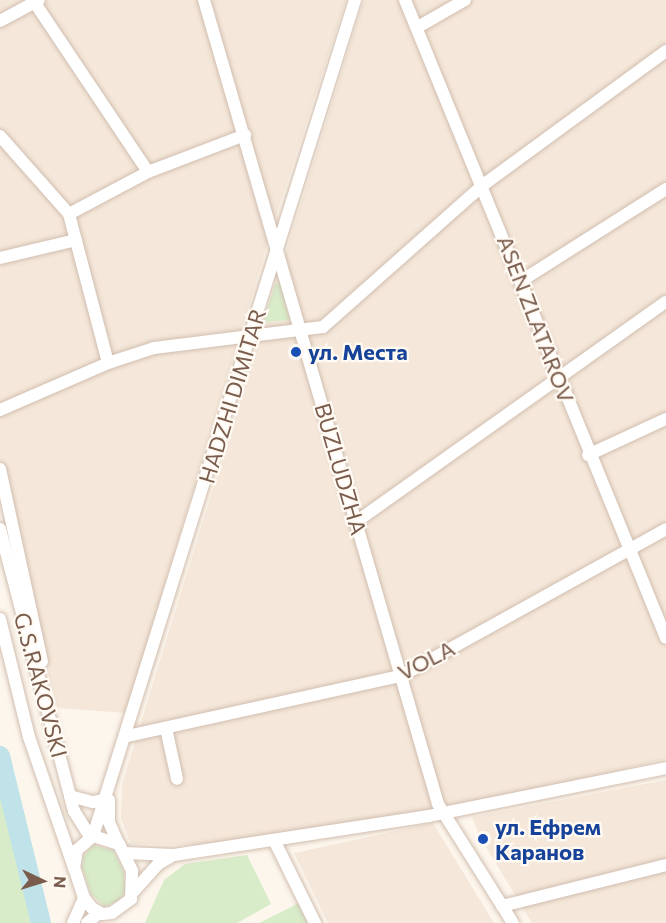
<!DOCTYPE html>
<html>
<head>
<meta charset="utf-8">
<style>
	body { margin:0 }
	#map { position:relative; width:666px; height:923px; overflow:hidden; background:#fdf6ec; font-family:Commissioner,sans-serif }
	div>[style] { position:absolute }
	.residential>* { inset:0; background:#f5e8da }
	.green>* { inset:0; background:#d8ecc9 }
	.river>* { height:20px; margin:-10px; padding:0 10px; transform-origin:10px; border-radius:10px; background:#bfe3e8 }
	.roads { filter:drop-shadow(0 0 2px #d1beb0) drop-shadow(0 0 2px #d1beb0) }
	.minor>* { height:12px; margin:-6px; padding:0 6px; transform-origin:6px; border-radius:6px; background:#fff }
	.dots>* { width:16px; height:16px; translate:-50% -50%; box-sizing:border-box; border:3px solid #fffaf3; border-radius:50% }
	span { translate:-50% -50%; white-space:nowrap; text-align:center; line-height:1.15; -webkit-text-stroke:4.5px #fffaf3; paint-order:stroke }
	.street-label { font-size:22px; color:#7a5c4d }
	.transit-label { font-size:22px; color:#164399; font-weight:700 }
	.left { translate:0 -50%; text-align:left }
	.north { position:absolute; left:12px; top:851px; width:60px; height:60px; -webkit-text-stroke:4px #fffaf3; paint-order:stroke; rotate:94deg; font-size:16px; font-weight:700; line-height:24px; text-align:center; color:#7a5c4d }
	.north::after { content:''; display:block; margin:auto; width:21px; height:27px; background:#7a5c4d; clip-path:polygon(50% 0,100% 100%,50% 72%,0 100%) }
</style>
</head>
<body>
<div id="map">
	<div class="residential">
		<div style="clip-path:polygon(0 0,346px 0,274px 222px,126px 713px,56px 708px,0 461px)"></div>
		<div style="clip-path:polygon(364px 0,666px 0,666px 759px,454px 809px,210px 845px,131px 844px,121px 819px,122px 784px)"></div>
		<div style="clip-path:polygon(666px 780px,666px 923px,532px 923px,480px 837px,472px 817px)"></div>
		<div style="clip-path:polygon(433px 823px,494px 923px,328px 923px,294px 853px)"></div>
	</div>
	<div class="green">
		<div style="clip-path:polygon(280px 283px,290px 320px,263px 322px,275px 284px)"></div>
		<div style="clip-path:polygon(0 756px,41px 923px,0 923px)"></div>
		<div style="clip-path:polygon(93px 845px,113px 850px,124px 872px,125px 891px,120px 900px,105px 907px,91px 894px,82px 867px,83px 857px)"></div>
		<div style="clip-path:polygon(247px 855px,271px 904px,237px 923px,145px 923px,164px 880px,185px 864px)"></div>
		<div style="clip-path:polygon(298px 903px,308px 923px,259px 923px,289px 908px)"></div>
	</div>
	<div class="river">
		<div style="left:0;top:756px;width:172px;rotate:76.2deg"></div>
	</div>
	<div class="roads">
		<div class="minor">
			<div style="left:33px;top:0;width:207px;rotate:56.2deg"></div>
			<div style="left:204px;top:0;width:837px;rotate:73.77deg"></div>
			<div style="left:438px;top:804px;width:141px;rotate:57.8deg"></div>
			<div style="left:405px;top:0;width:689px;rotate:67.75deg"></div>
			<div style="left:0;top:21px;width:44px;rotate:-28.3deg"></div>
			<div style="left:418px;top:27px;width:54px;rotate:-29.9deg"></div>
			<div style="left:0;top:136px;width:104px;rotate:48.5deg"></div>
			<div style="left:69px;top:214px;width:154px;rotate:75.3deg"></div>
			<div style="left:69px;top:214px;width:89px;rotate:-28deg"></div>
			<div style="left:148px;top:172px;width:104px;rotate:-20.9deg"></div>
			<div style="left:0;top:258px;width:78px;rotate:-13.3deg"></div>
			<div style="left:521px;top:281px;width:172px;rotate:-32.4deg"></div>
			<div style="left:0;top:410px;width:118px;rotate:-23.5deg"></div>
			<div style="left:108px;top:363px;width:48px;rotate:-18.1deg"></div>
			<div style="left:154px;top:348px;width:170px;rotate:-7.1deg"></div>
			<div style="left:323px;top:327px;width:214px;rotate:-41.6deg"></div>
			<div style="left:483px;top:185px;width:227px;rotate:-36.2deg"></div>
			<div style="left:588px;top:455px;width:86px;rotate:-24.8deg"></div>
			<div style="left:0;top:469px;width:197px;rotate:77.7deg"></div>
			<div style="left:356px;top:522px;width:380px;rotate:-35.4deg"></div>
			<div style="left:0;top:529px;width:292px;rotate:75.3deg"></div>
			<div style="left:74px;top:811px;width:31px;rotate:58deg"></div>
			<div style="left:0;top:619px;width:122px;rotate:76.2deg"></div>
			<div style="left:29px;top:737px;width:139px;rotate:71deg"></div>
			<div style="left:166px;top:728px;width:52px;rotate:77.8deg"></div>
			<div style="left:127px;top:736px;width:280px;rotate:-12.4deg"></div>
			<div style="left:401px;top:676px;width:303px;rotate:-29deg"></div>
			<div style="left:70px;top:796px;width:24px;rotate:15deg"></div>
			<div style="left:93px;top:802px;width:14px;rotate:-12deg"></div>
			<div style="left:109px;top:800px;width:22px;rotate:90deg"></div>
			<div style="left:109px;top:822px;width:23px;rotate:67deg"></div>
			<div style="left:93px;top:836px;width:876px;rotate:-72.6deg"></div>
			<div style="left:93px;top:836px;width:27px;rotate:17deg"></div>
			<div style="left:119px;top:844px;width:30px;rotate:64deg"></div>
			<div style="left:132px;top:871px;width:28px;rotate:92deg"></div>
			<div style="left:131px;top:899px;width:24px;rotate:144deg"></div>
			<div style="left:112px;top:913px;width:10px;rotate:174deg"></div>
			<div style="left:102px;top:914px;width:12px;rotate:-149deg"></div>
			<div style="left:92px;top:908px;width:13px;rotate:-129deg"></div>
			<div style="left:84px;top:898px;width:32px;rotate:-108deg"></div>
			<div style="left:74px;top:868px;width:18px;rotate:-81deg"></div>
			<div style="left:77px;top:850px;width:21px;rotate:-41deg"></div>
			<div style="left:274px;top:840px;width:93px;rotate:63.7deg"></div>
			<div style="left:125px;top:853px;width:49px;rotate:2.3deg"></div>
			<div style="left:174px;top:855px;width:258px;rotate:-8.7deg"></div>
			<div style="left:429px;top:816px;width:242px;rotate:-11.4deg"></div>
			<div style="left:133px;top:892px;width:38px;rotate:-48deg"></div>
			<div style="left:158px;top:864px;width:14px;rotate:-30deg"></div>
			<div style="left:502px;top:906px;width:169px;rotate:-14deg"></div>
			<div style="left:73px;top:923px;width:27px;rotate:-66deg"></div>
			<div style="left:87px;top:923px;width:16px;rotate:-40deg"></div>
		</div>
	</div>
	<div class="dots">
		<div style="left:296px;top:352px;background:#1a4fb4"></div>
		<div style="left:483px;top:839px;background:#1a4fb4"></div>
	</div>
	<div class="street-label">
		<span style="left:536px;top:319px;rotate:69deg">ASEN ZLATAROV</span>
		<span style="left:232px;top:396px;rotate:-73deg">HADZHI DIMITAR</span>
		<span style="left:341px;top:469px;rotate:74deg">BUZLUDZHA</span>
		<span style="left:426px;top:660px;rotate:-27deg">VOLA</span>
		<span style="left:41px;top:685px;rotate:75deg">G.S.RAKOVSKI</span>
	</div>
	<div class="transit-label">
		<span class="left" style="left:308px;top:352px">ул. Места</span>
		<span class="left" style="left:495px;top:839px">ул. Ефрем<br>Каранов</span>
	</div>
	<div class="north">N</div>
</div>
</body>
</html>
